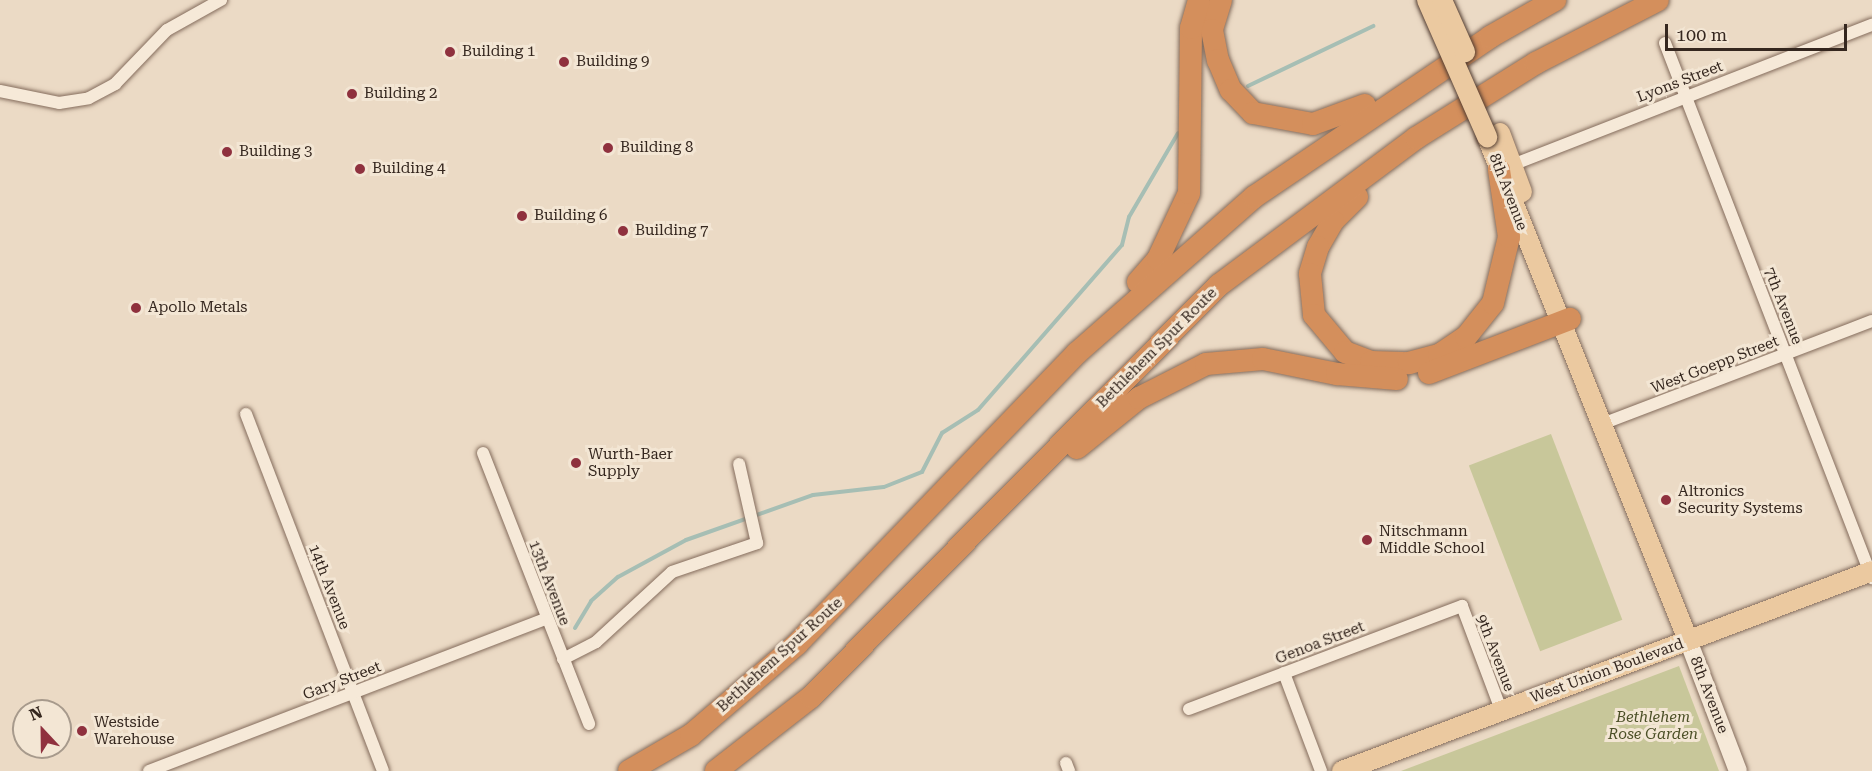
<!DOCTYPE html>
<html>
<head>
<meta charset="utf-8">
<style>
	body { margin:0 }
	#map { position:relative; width:1872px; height:771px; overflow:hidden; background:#ebdac5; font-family:"Roboto Serif",serif }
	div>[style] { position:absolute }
	.green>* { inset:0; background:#c8c79a; transform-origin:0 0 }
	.stream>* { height:4px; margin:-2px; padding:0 2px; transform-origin:2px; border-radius:2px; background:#a6beb4 }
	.roads { filter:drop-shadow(0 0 2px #846c5c) drop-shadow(0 0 2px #846c5c) }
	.street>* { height:12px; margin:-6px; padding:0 6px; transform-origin:6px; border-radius:6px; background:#f6e9d8 }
	.secondary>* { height:18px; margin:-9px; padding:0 9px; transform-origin:9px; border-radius:9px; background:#f6e9d8 }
	.primary>* { height:20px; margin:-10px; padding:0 10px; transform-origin:10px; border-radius:10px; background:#ebc9a0 }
	.highway>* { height:22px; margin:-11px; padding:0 11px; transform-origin:11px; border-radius:11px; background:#d48f5c }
	.bridges { filter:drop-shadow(0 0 2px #523c30) drop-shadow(0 0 2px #523c30) }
	.primary-bridge>* { height:20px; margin:-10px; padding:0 10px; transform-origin:10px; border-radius:10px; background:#ebc9a0 }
	.dots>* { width:16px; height:16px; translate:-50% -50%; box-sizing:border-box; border:3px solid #f3e6d4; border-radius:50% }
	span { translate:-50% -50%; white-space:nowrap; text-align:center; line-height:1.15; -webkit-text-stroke:6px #f3e6d4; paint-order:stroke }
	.poi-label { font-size:15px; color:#35271f }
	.left { translate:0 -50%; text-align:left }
	.street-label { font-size:15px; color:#35271f }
	.park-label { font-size:15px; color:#4c5027; font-style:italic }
	.north { position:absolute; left:12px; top:699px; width:60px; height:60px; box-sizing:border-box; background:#f3e6d4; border:2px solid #a79a8c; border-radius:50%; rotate:338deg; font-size:16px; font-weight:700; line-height:24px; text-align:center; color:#35271f }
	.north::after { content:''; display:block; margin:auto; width:21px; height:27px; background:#8f313e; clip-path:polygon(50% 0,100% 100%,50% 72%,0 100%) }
	.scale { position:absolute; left:1665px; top:24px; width:182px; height:27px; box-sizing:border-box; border:3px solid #35271f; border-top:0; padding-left:8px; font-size:18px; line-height:21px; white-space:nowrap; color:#35271f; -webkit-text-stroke:4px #f3e6d4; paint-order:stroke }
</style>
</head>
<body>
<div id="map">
	<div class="green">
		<div style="left:1551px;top:434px;width:199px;height:88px;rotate:69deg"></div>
		<div style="clip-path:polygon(1679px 666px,1719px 771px,1401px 771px)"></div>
	</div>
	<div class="stream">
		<div style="left:1248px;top:86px;width:139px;rotate:-25.6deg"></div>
		<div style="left:575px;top:628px;width:31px;rotate:-59deg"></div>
		<div style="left:591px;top:601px;width:36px;rotate:-42deg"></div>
		<div style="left:618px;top:577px;width:77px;rotate:-28.6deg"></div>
		<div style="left:686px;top:540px;width:135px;rotate:-19.5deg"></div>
		<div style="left:813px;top:495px;width:71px;rotate:-6.4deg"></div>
		<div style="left:884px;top:487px;width:41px;rotate:-21.5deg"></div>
		<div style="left:922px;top:472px;width:44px;rotate:-62.9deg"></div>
		<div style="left:942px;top:433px;width:43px;rotate:-32.6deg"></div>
		<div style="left:978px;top:410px;width:219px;rotate:-48.9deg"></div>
		<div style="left:1122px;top:245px;width:29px;rotate:-76deg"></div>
		<div style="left:1129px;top:217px;width:97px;rotate:-59.7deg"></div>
	</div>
	<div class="roads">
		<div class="street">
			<div style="left:1665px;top:43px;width:574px;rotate:68.85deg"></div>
			<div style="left:0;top:91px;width:60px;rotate:11.5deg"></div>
			<div style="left:59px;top:103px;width:30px;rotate:-9deg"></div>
			<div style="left:89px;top:98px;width:30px;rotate:-28deg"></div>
			<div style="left:115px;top:84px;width:75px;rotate:-46.1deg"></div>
			<div style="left:167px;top:30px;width:62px;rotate:-29.1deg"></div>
			<div style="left:1507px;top:167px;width:392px;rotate:-21.3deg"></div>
			<div style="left:246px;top:414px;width:382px;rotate:69deg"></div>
			<div style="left:1602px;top:424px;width:289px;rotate:-20.9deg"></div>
			<div style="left:483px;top:453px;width:291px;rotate:68.6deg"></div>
			<div style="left:563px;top:659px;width:37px;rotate:-27deg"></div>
			<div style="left:596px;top:642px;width:103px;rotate:-42.6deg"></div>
			<div style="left:672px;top:572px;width:90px;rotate:-18.8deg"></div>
			<div style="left:757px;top:543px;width:81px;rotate:-102.8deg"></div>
			<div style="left:1284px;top:673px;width:105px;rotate:69.3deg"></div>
			<div style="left:1189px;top:709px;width:292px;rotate:-20.7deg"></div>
			<div style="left:1462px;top:606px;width:111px;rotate:69.4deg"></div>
			<div style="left:1066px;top:763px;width:9px;rotate:69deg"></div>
			<div style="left:149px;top:771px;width:425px;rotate:-21deg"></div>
		</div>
		<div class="secondary">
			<div style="left:1688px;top:640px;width:140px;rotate:69.1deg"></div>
		</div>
		<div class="primary">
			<div style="left:1500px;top:133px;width:63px;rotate:69.6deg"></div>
			<div style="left:1487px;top:137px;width:542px;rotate:68.22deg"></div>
			<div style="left:1342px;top:771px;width:566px;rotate:-20.67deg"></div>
		</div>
		<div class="highway">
			<div style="left:1221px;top:0;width:31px;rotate:107deg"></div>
			<div style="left:1212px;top:30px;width:31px;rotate:79deg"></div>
			<div style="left:1218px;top:60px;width:33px;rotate:67deg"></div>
			<div style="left:1231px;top:90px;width:32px;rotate:46deg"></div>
			<div style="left:1253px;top:113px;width:61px;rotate:10.4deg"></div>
			<div style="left:1313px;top:124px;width:55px;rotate:-20.1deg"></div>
			<div style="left:1357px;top:197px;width:34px;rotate:135deg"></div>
			<div style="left:1333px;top:221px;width:30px;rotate:120deg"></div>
			<div style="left:1318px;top:247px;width:28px;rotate:107deg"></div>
			<div style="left:1310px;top:274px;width:41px;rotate:84.4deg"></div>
			<div style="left:1314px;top:315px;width:48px;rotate:50deg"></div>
			<div style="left:1345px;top:352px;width:28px;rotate:21deg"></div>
			<div style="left:1371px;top:362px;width:38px;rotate:2deg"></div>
			<div style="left:1409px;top:363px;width:31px;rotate:-15deg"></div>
			<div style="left:1439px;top:355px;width:32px;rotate:-34deg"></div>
			<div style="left:1466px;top:337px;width:43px;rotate:-51.5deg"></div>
			<div style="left:1493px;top:303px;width:68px;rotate:-76.4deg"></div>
			<div style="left:1509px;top:237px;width:68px;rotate:-98.5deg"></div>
			<div style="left:1138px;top:282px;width:30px;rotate:-49deg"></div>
			<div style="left:1158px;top:259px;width:73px;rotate:-64.8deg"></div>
			<div style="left:1189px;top:193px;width:165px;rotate:-89.3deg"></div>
			<div style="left:1191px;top:28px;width:29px;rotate:-74deg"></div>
			<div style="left:1429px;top:373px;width:151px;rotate:-21deg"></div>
			<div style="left:1077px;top:448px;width:80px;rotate:-38.9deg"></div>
			<div style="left:1139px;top:398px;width:75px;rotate:-26.9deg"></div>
			<div style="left:1206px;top:364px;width:57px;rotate:-5deg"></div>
			<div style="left:1263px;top:359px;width:76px;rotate:11.5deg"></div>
			<div style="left:1337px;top:374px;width:60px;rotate:4.8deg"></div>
			<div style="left:629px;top:771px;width:72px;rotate:-30.1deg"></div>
			<div style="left:691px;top:735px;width:140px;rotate:-40.6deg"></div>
			<div style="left:797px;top:644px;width:404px;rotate:-46.1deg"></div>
			<div style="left:1077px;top:353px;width:236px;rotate:-41.4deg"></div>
			<div style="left:1254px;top:197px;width:285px;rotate:-34.1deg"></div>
			<div style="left:1490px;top:37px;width:75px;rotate:-29.6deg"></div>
			<div style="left:716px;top:771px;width:120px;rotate:-37.9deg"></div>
			<div style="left:811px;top:697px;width:580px;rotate:-45.28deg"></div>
			<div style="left:1219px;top:285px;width:246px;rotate:-36.7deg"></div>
			<div style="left:1416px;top:138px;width:142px;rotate:-32deg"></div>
			<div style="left:1536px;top:63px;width:137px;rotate:-27.3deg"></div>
		</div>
	</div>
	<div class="bridges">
		<div class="primary-bridge">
			<div style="left:1427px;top:0;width:150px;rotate:66.3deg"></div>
			<div style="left:1442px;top:0;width:57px;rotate:66.1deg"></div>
		</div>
	</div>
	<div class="dots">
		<div style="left:450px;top:52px;background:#8f313e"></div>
		<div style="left:564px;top:62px;background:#8f313e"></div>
		<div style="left:352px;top:94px;background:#8f313e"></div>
		<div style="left:608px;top:148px;background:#8f313e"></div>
		<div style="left:227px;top:152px;background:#8f313e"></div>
		<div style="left:360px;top:169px;background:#8f313e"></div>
		<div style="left:522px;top:216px;background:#8f313e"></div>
		<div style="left:623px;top:231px;background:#8f313e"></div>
		<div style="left:136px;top:308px;background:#8f313e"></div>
		<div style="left:576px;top:463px;background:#8f313e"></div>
		<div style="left:1666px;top:500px;background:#8f313e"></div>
		<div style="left:1367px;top:540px;background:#8f313e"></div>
		<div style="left:82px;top:731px;background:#8f313e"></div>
	</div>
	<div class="poi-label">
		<span class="left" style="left:462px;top:52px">Building 1</span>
		<span class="left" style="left:576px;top:62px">Building 9</span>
		<span class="left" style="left:364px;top:94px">Building 2</span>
		<span class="left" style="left:620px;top:148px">Building 8</span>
		<span class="left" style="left:239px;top:152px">Building 3</span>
		<span class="left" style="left:372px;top:169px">Building 4</span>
		<span class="left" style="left:534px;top:216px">Building 6</span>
		<span class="left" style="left:635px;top:231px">Building 7</span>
		<span class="left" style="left:148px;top:308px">Apollo Metals</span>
		<span class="left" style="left:588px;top:463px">Wurth-Baer<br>Supply</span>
		<span class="left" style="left:1678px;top:500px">Altronics<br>Security Systems</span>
		<span class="left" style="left:1379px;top:540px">Nitschmann<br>Middle School</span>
		<span class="left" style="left:94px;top:731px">Westside<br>Warehouse</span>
	</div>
	<div class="street-label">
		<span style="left:1680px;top:82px;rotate:-21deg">Lyons Street</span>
		<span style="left:1508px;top:192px;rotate:69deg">8th Avenue</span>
		<span style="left:1783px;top:306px;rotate:69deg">7th Avenue</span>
		<span style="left:1157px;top:348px;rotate:-45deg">Bethlehem Spur Route</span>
		<span style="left:1715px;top:365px;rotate:-21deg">West Goepp Street</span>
		<span style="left:549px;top:583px;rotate:69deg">13th Avenue</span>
		<span style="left:329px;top:587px;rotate:69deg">14th Avenue</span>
		<span style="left:1320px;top:643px;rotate:-21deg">Genoa Street</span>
		<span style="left:1495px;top:653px;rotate:69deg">9th Avenue</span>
		<span style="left:780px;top:655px;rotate:-42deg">Bethlehem Spur Route</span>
		<span style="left:1607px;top:671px;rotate:-20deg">West Union Boulevard</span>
		<span style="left:342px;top:681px;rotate:-21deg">Gary Street</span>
		<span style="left:1709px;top:695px;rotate:69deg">8th Avenue</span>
	</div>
	<div class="park-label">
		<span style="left:1653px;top:726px">Bethlehem<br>Rose Garden</span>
	</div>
	<div class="north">N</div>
	<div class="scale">100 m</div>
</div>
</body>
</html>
